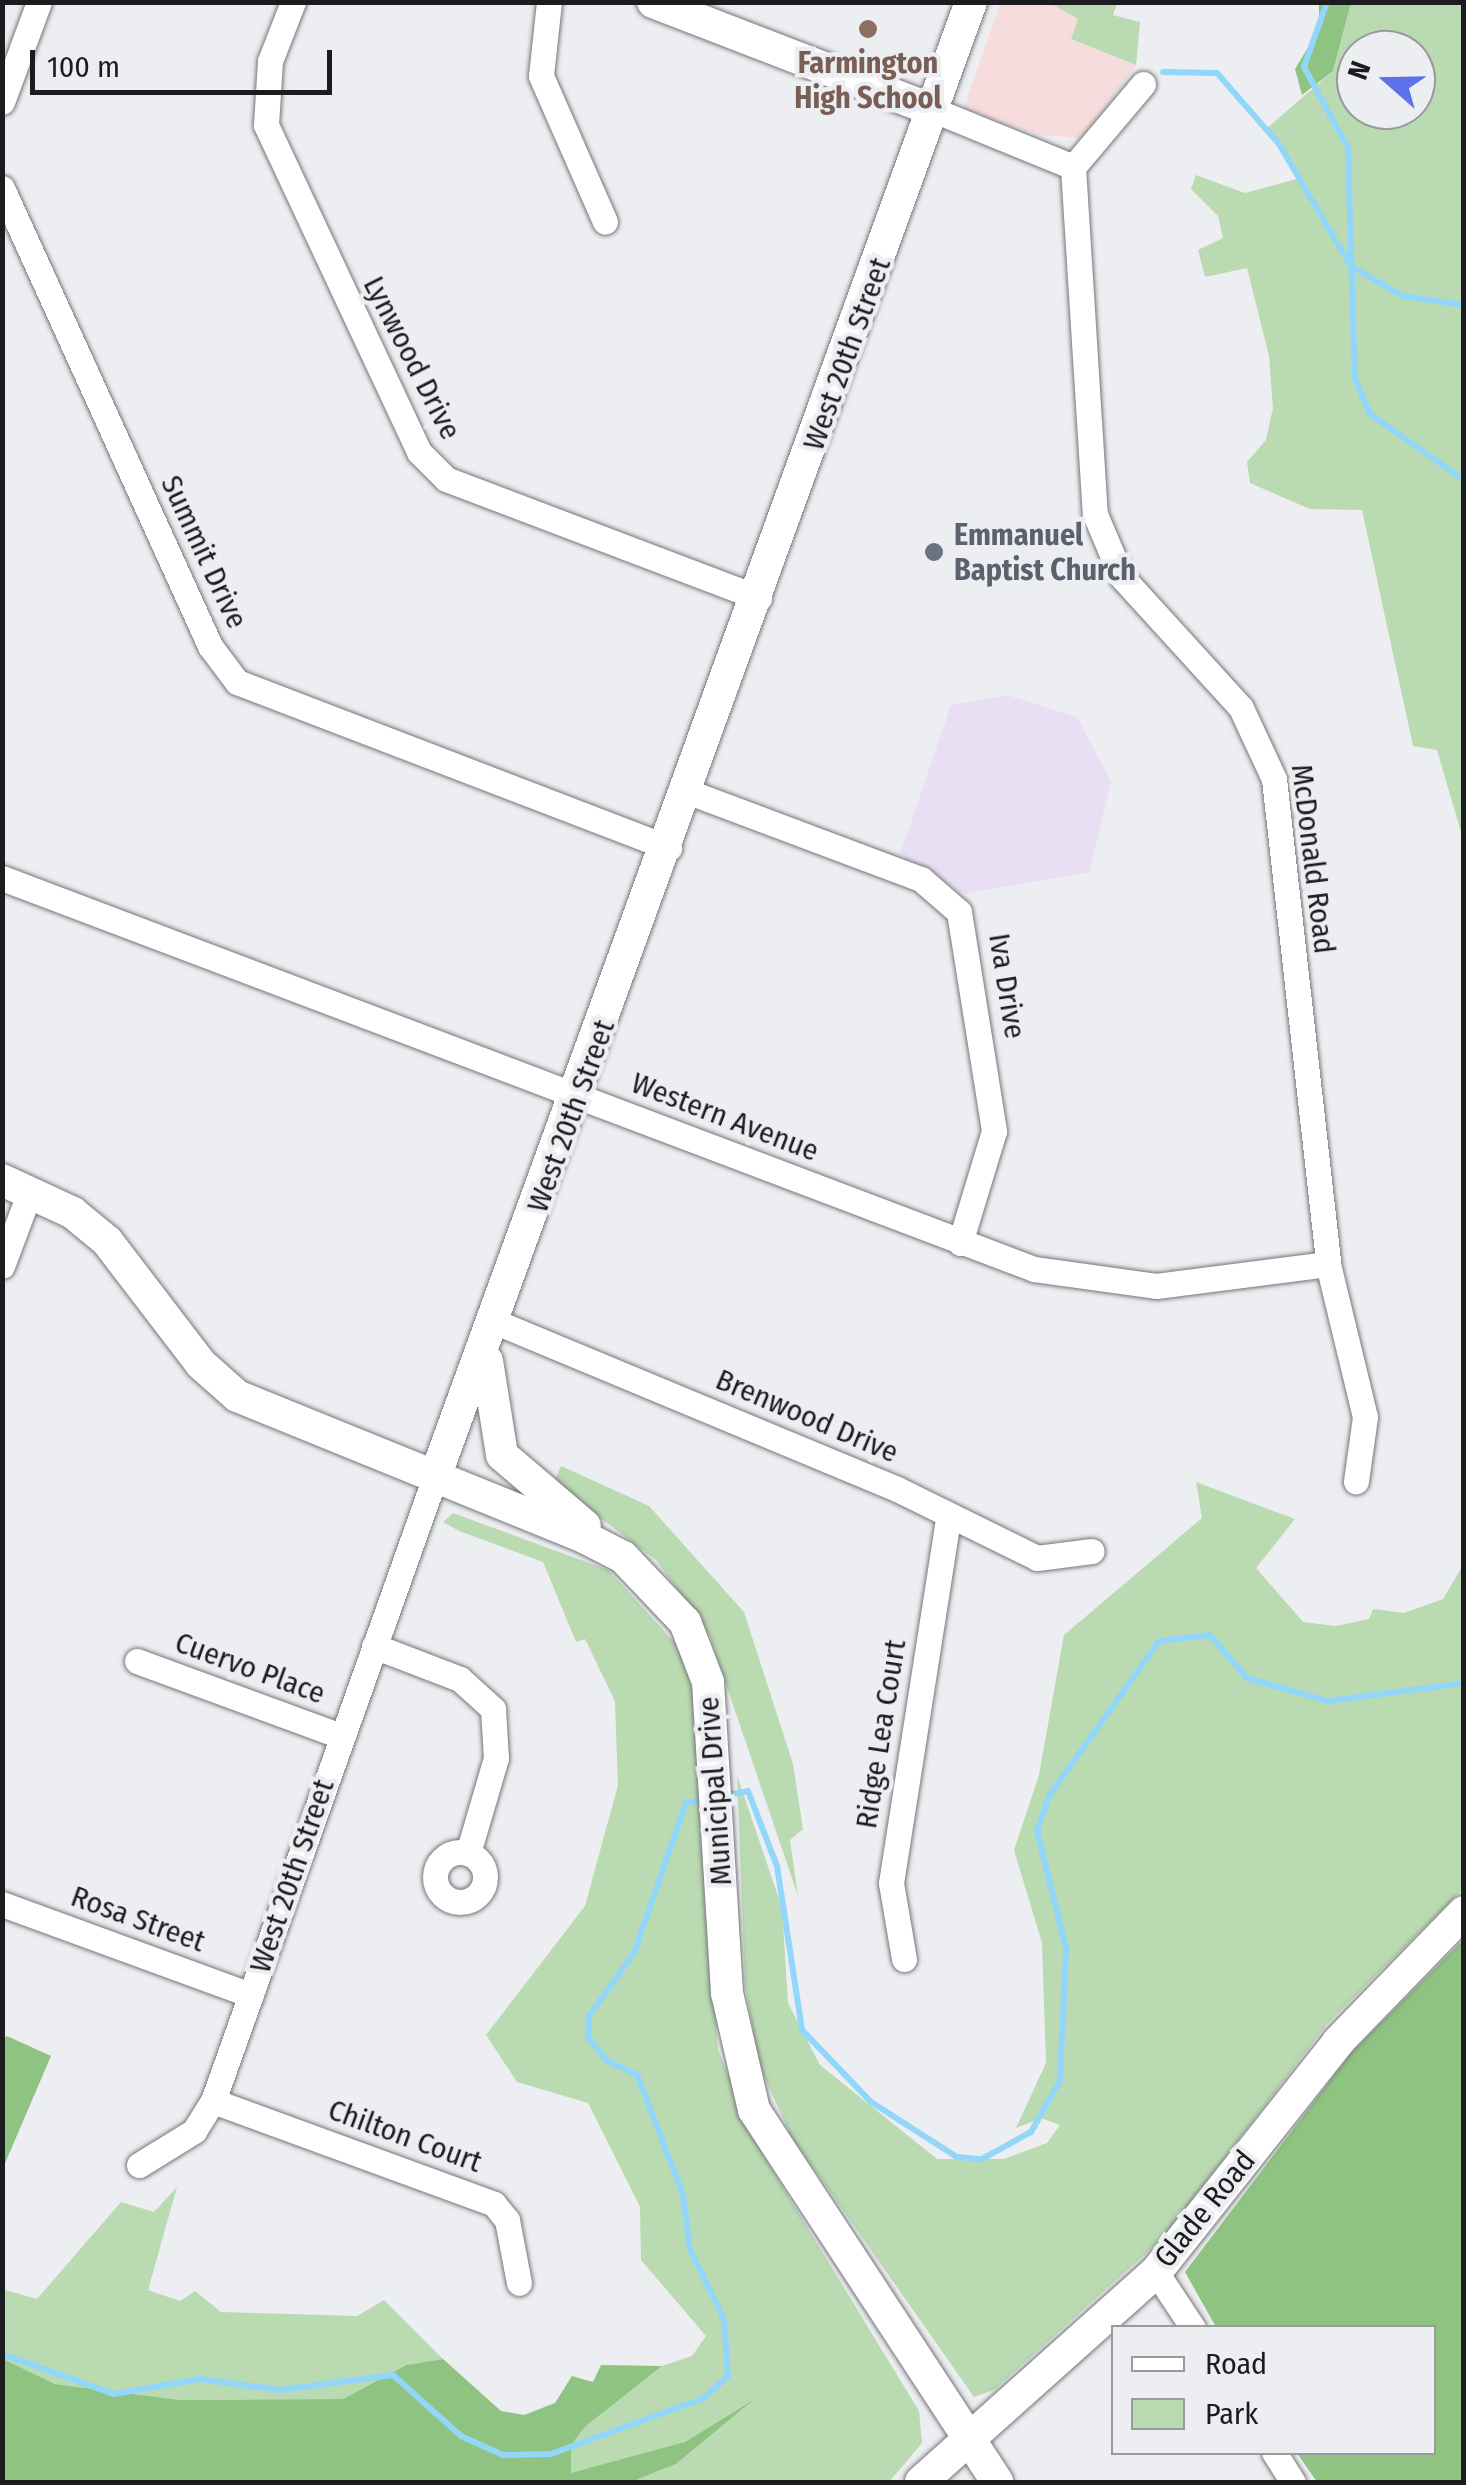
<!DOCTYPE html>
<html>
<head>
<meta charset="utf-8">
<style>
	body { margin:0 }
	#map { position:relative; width:1466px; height:2485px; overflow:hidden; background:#eceef1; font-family:"Fira Sans Condensed",sans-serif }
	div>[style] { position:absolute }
	.commercial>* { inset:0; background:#f7dcdd }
	.industrial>* { inset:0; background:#e9dff4 }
	.green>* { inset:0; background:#badab2 }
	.forest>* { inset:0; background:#8ec382 }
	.stream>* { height:6px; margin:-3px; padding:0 3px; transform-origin:3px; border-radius:3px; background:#92d6f9 }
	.roads { filter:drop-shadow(0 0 2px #757679) drop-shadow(0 0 2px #757679) }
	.street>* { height:25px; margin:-12.5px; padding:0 12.5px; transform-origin:12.5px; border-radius:12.5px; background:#fff }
	.street>.ring { margin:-12.5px; padding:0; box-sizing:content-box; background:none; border:25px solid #fff; border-radius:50% }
	.secondary>* { height:32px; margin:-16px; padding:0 16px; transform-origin:16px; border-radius:16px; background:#fff }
	.dots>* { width:28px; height:28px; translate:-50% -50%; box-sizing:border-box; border:5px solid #eceef1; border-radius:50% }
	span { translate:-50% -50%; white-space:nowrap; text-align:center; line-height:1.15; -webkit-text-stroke:9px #eceef1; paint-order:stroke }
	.education-label { font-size:30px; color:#785e54; font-weight:700 }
	.street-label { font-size:30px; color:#1b1c1d }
	.worship-label { font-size:30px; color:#5b616d; font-weight:700 }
	.left { translate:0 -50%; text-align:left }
	.frame { position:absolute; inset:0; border:5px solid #1b1c1d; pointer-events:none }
	.legend { position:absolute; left:1111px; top:2325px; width:325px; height:130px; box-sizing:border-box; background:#eceef1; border:2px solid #989a9c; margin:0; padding:12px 18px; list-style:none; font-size:30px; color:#1b1c1d }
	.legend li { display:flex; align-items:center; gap:20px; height:50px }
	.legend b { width:50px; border:2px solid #989a9c }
	.north { position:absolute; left:1336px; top:30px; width:100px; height:100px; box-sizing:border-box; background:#eceef1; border:2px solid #989a9c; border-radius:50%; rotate:290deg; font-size:28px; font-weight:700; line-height:40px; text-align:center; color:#1b1c1d }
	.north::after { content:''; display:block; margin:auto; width:35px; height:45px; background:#5f72e9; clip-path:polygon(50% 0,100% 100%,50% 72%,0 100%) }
	.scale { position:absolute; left:30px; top:50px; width:302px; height:45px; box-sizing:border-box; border:5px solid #1b1c1d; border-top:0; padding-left:12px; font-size:30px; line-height:35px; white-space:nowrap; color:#1b1c1d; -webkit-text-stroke:8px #eceef1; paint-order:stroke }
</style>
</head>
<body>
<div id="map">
	<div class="commercial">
		<div style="clip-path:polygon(1000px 3px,1050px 3px,1078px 19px,1072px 40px,1136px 65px,1082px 138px,1038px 135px,964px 108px)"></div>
	</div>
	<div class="industrial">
		<div style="clip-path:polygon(1007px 695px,1077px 717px,1111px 782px,1089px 872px,964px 894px,900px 854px,951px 705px)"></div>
	</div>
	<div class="green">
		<div style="clip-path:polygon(1050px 3px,1117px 3px,1113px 15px,1140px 22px,1136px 65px,1071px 39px,1078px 19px)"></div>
		<div style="clip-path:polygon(evenodd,1351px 3px,1463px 3px,1463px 839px,1437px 750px,1413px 746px,1362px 510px,1310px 509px,1250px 483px,1247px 462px,1266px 440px,1273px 408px,1269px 356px,1247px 268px,1205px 277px,1198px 250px,1223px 238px,1218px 216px,1191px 189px,1196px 175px,1245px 193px,1300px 178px,1266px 129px,1333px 71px,1351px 3px,1356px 50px,1416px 50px,1416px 110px,1356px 110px,1356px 50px)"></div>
		<div style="clip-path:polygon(561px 1466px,649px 1506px,744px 1612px,793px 1764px,803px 1829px,790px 1840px,798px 1896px,709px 1634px,656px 1560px,554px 1483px)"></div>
		<div style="clip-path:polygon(1196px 1482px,1295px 1519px,1256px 1568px,1303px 1622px,1336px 1626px,1369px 1619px,1373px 1609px,1404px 1613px,1443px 1599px,1463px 1565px,1463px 1889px,1327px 2024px,1164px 2237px,994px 2390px,974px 2397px,791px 2136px,759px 2065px,745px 1983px,737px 1775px,782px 1908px,788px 2003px,820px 2065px,937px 2159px,1004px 2159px,1047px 2143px,1060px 2125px,1041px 2118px,1016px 2128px,1046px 2063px,1042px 1943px,1014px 1850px,1039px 1775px,1064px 1635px,1202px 1518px)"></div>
		<div style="clip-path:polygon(453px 1513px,608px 1570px,676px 1644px,693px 1689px,718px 2050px,759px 2148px,919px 2411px,922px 2443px,889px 2482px,631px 2482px,676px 2464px,752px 2402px,685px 2442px,599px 2472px,570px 2473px,571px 2445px,586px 2426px,662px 2366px,692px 2356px,706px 2336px,641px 2260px,640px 2207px,588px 2103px,517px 2082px,486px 2035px,585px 1906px,618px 1785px,615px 1701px,585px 1639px,576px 1642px,543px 1562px,459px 1531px,443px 1522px)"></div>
		<div style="clip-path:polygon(177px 2187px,148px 2290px,180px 2301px,195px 2291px,221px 2312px,357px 2316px,384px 2300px,443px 2359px,406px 2365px,343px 2399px,180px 2400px,55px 2384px,3px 2359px,2px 2289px,37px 2299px,121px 2202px,154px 2212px)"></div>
	</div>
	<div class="forest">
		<div style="clip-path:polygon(1319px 3px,1351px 3px,1333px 71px,1302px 95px,1295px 69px,1319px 29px)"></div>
		<div style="clip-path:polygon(1463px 1940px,1463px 2482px,1317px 2482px,1297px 2453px,1434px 2452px,1434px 2328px,1216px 2327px,1185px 2272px,1351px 2053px)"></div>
		<div style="clip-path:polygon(7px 2036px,51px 2056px,3px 2168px,2px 2040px)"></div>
		<div style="clip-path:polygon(3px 2359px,55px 2384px,180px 2400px,343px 2399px,406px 2365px,443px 2359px,501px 2411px,524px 2415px,555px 2403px,572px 2376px,593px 2382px,601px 2365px,662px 2366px,586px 2426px,571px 2445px,571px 2473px,685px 2442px,755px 2399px,676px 2464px,631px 2482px,3px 2482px)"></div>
	</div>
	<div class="stream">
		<div style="left:1327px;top:2px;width:69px;rotate:109.5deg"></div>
		<div style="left:1304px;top:67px;width:92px;rotate:61.5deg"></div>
		<div style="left:1348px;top:148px;width:231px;rotate:88.3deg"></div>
		<div style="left:1355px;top:379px;width:38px;rotate:67deg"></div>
		<div style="left:1370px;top:414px;width:115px;rotate:35.1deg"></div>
		<div style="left:1163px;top:72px;width:54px;rotate:1.1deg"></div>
		<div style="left:1217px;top:73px;width:94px;rotate:48.9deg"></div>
		<div style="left:1279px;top:144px;width:142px;rotate:59.5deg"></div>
		<div style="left:1351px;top:266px;width:60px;rotate:30deg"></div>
		<div style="left:1403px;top:296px;width:62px;rotate:8.4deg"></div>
		<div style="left:723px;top:1796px;width:25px;rotate:-11deg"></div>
		<div style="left:748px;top:1791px;width:80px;rotate:68.9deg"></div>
		<div style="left:777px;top:1866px;width:166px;rotate:81.3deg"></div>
		<div style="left:802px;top:2030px;width:100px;rotate:46.2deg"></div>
		<div style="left:871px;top:2102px;width:102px;rotate:32.6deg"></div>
		<div style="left:957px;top:2157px;width:25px;rotate:5deg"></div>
		<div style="left:982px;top:2159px;width:56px;rotate:-28.9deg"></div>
		<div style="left:1031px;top:2132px;width:59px;rotate:-60.4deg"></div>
		<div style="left:1060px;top:2081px;width:133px;rotate:-87.4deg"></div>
		<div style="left:1066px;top:1948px;width:121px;rotate:-103.9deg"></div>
		<div style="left:1037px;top:1831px;width:37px;rotate:-71deg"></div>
		<div style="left:1049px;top:1796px;width:190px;rotate:-54.6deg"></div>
		<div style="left:1159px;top:1641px;width:51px;rotate:-6.7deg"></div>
		<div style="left:1210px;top:1635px;width:57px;rotate:49.3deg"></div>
		<div style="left:1247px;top:1678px;width:84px;rotate:15.9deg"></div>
		<div style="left:1328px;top:1701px;width:137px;rotate:-7.5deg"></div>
		<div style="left:2px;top:2354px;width:119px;rotate:19.7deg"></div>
		<div style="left:114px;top:2394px;width:87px;rotate:-9.9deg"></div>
		<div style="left:200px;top:2379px;width:81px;rotate:7.8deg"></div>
		<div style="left:280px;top:2390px;width:114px;rotate:-7.6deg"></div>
		<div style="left:393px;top:2375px;width:91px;rotate:41.9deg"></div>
		<div style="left:461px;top:2436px;width:46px;rotate:24.3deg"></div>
		<div style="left:503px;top:2455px;width:48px;rotate:-1.2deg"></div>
		<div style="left:551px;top:2454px;width:163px;rotate:-20.1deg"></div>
		<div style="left:704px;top:2398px;width:33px;rotate:-43deg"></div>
		<div style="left:728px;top:2376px;width:57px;rotate:-94deg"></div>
		<div style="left:724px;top:2319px;width:77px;rotate:-116.2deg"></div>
		<div style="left:690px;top:2250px;width:56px;rotate:-97.1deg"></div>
		<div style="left:683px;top:2194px;width:128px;rotate:-111.1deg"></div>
		<div style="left:637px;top:2075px;width:34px;rotate:-154deg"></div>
		<div style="left:606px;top:2060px;width:29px;rotate:-128deg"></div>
		<div style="left:588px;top:2037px;width:21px;rotate:-87deg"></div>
		<div style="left:589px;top:2016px;width:77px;rotate:-54.5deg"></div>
		<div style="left:634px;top:1953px;width:159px;rotate:-70.9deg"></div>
		<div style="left:686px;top:1803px;width:20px;rotate:-11deg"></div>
	</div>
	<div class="roads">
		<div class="street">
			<div style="left:293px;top:2px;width:63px;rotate:111.3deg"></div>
			<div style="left:270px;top:61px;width:64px;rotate:93.6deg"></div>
			<div style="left:266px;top:125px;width:361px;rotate:64.9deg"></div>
			<div style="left:419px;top:452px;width:38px;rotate:45deg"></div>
			<div style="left:446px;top:479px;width:335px;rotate:20.8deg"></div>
			<div style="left:549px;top:2px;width:74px;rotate:96.2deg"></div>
			<div style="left:541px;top:76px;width:159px;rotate:66.3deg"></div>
			<div style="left:1143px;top:84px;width:109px;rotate:130.1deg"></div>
			<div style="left:1073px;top:167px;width:348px;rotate:86.4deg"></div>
			<div style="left:1095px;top:514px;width:67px;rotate:67.2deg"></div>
			<div style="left:1121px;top:576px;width:178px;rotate:47.7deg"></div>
			<div style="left:1241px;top:708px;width:78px;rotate:65.1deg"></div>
			<div style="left:1274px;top:779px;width:488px;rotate:83.6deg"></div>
			<div style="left:1328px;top:1264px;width:157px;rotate:76.4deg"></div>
			<div style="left:1365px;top:1417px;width:65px;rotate:98deg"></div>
			<div style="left:2px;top:102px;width:107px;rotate:-69.7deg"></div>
			<div style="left:936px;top:111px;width:148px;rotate:22.2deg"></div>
			<div style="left:2px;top:188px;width:503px;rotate:65.57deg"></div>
			<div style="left:210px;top:646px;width:45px;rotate:53.1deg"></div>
			<div style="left:237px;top:682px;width:463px;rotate:21deg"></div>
			<div style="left:689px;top:792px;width:248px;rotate:20.6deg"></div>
			<div style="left:921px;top:879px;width:50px;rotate:41deg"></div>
			<div style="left:959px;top:912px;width:222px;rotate:80.9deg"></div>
			<div style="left:994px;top:1131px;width:117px;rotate:106.9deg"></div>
			<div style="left:2px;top:878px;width:1104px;rotate:20.75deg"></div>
			<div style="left:1034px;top:1269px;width:123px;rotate:7.9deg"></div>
			<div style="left:1156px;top:1286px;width:173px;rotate:-7.3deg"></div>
			<div style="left:2px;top:1266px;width:80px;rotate:-69.5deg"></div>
			<div style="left:496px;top:1322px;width:434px;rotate:22.6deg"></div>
			<div style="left:897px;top:1489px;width:156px;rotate:26.2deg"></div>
			<div style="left:1037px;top:1558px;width:55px;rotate:-7.3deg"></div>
			<div style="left:374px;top:1646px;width:92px;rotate:21deg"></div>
			<div style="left:460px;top:1679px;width:45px;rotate:42.3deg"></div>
			<div style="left:493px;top:1709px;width:49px;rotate:86.5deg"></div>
			<div style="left:496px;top:1758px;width:99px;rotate:106.4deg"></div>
			<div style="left:137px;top:1661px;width:217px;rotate:20.2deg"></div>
			<div class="ring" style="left:435px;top:1852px;width:25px;height:25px"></div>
			<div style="left:2px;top:1904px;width:265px;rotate:20.1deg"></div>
			<div style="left:904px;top:1959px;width:77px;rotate:-99.7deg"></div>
			<div style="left:891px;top:1883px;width:369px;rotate:-81.1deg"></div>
			<div style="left:213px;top:2101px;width:299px;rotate:20.1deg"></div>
			<div style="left:494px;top:2204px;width:21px;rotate:51deg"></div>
			<div style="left:507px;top:2220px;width:64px;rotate:79.2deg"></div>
			<div style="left:139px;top:2165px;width:65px;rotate:-31.7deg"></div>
			<div style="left:194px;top:2131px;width:36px;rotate:-58deg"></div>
			<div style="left:213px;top:2101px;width:662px;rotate:-70.42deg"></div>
			<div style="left:1156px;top:2272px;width:67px;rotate:56.5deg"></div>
			<div style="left:1274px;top:2452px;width:36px;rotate:58deg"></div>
		</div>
		<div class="secondary">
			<div style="left:653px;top:2px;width:303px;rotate:21.1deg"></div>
			<div style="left:2px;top:1180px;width:78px;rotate:24.9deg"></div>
			<div style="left:73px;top:1213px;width:44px;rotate:39.5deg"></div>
			<div style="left:107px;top:1241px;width:155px;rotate:52.6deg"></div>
			<div style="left:201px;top:1364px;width:48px;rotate:41.6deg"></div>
			<div style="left:237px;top:1396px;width:377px;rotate:22.1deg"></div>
			<div style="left:586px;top:1538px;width:42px;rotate:27.2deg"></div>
			<div style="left:623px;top:1557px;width:90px;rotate:46.4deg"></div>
			<div style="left:685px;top:1622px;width:64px;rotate:69deg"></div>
			<div style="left:708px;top:1682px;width:312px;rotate:86.5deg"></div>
			<div style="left:727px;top:1993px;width:120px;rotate:77deg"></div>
			<div style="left:754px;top:2110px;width:444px;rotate:56.8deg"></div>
			<div style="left:487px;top:1361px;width:95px;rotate:80.9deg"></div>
			<div style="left:502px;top:1455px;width:109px;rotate:40.5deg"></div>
			<div style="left:435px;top:1477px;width:1569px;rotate:-70.03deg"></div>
			<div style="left:921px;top:2482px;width:315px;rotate:-41.8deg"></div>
			<div style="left:1156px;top:2272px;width:293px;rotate:-51.6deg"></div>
			<div style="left:1338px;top:2042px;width:181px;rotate:-45.9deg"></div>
		</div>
	</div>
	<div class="dots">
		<div style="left:868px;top:29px;background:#8d6e63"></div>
		<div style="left:934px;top:552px;background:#6b7280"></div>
	</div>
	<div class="education-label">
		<span style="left:868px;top:80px">Farmington<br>High School</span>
	</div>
	<div class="street-label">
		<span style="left:847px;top:354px;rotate:-70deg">West 20th Street</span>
		<span style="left:412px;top:358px;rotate:63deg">Lynwood Drive</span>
		<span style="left:204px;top:552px;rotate:65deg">Summit Drive</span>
		<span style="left:1313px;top:859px;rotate:83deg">McDonald Road</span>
		<span style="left:1007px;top:986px;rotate:81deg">Iva Drive</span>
		<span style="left:571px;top:1116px;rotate:-70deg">West 20th Street</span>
		<span style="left:725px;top:1117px;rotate:21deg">Western Avenue</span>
		<span style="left:807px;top:1416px;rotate:23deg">Brenwood Drive</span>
		<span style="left:250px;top:1668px;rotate:20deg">Cuervo Place</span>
		<span style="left:881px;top:1734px;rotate:-81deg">Ridge Lea Court</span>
		<span style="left:715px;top:1791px;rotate:-94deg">Municipal Drive</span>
		<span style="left:292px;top:1876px;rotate:-71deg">West 20th Street</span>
		<span style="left:138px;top:1919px;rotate:20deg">Rosa Street</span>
		<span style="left:405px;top:2136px;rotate:20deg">Chilton Court</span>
		<span style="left:1205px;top:2209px;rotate:-51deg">Glade Road</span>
	</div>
	<div class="worship-label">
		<span class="left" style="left:954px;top:552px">Emmanuel<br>Baptist Church</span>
	</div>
	<div class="frame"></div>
	<ul class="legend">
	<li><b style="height:12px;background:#fff"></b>Road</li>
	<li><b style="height:28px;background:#badab2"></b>Park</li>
	</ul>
	<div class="north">N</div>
	<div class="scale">100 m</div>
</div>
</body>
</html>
